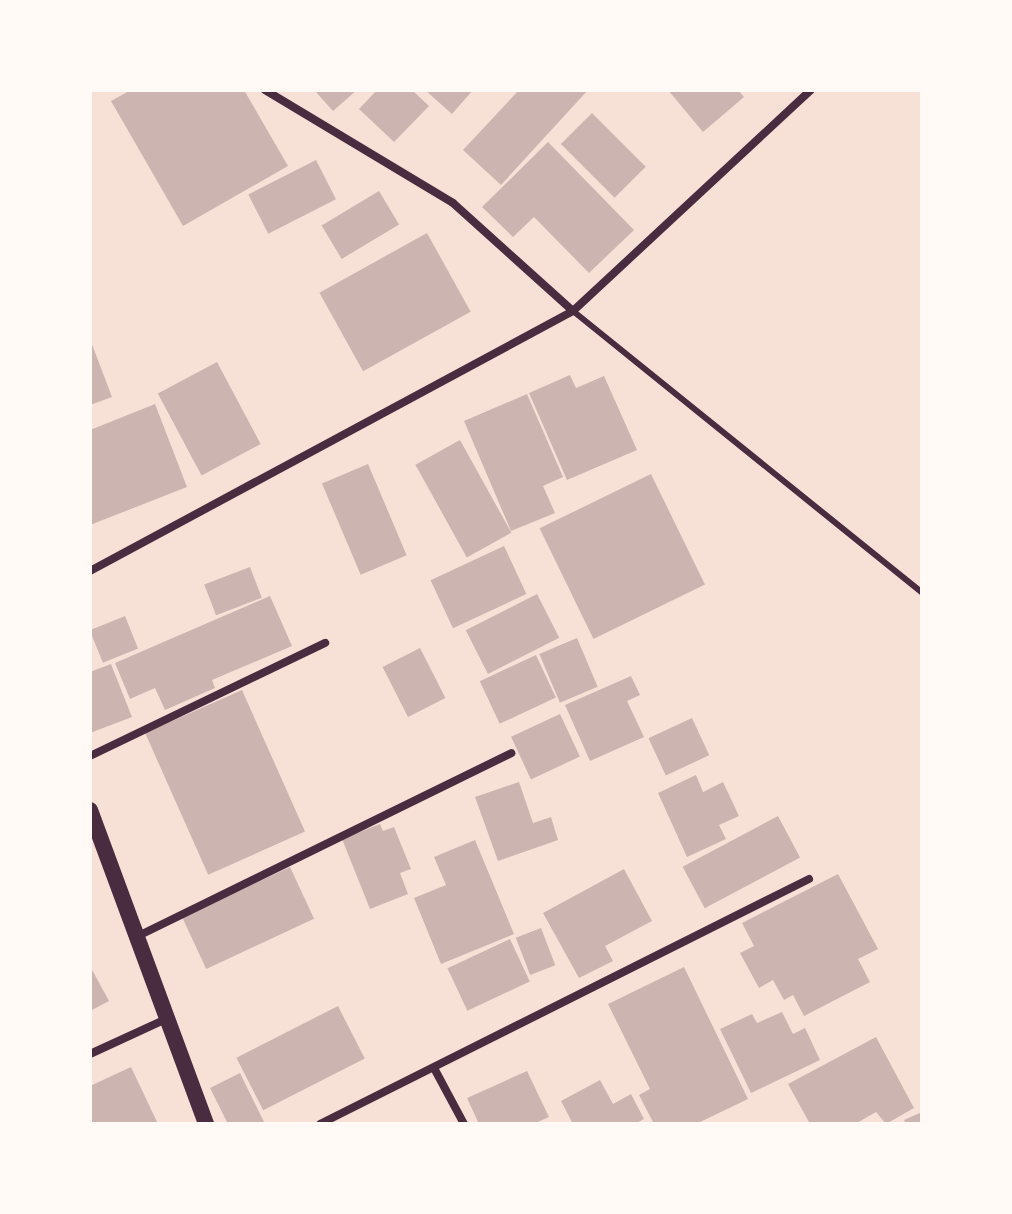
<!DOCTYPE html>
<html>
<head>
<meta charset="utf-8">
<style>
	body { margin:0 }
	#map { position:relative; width:1012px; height:1214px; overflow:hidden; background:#f7e1d7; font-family:"IBM Plex Sans",sans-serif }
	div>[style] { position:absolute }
	.building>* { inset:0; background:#ccb4b1; transform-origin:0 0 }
	.service>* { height:6px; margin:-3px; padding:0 3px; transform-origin:3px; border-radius:3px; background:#4a2c40 }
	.minor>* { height:8px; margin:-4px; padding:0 4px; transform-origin:4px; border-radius:4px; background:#4a2c40 }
	.secondary>* { height:16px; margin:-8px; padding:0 8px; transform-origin:8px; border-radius:8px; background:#4a2c40 }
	span { translate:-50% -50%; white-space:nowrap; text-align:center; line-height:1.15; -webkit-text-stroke:6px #fffaf5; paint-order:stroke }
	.frame { position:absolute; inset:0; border:92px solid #fffaf5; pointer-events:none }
</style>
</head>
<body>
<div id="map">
	<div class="building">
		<div style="clip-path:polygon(131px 90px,244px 90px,288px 166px,183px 226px,111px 101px)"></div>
		<div style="clip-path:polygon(314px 90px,357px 90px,333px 111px)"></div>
		<div style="clip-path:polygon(377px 90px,412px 90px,429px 106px,394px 142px,359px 109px)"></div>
		<div style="clip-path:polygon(425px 90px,473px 90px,452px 114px)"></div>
		<div style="clip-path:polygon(519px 90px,588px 90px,501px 185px,463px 150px)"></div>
		<div style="clip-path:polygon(668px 90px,738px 90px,744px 97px,703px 132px)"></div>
		<div style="left:592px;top:113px;width:76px;height:44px;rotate:45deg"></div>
		<div style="clip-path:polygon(548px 142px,634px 230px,589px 273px,534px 217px,513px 237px,482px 207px)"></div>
		<div style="left:316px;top:160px;width:44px;height:76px;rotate:63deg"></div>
		<div style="left:379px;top:191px;width:39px;height:67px;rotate:59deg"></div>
		<div style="left:427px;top:233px;width:90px;height:123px;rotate:61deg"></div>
		<div style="clip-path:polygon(90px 339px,112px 397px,90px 405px)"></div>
		<div style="left:217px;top:362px;width:93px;height:67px;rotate:62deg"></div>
		<div style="clip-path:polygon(570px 375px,576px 388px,604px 376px,637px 450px,567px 480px,529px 393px)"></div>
		<div style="clip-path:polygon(527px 394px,563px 477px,543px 486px,555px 513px,511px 531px,464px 421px)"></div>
		<div style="clip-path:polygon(155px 404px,187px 487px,90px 525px,90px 430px)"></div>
		<div style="left:460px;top:440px;width:106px;height:51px;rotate:61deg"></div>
		<div style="left:368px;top:464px;width:99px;height:50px;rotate:67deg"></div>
		<div style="left:651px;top:474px;width:123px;height:124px;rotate:64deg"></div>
		<div style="left:504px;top:546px;width:53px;height:81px;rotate:65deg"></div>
		<div style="left:250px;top:567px;width:33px;height:49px;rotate:69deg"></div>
		<div style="left:537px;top:594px;width:49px;height:80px;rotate:63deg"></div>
		<div style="clip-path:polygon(270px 596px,292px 646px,212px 680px,215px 688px,165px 710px,155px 688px,130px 699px,115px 663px)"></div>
		<div style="left:125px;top:616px;width:35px;height:38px;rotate:68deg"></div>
		<div style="left:577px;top:638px;width:53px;height:41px;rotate:67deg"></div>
		<div style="left:420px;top:648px;width:56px;height:42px;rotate:63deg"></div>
		<div style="left:536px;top:655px;width:47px;height:62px;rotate:65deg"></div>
		<div style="clip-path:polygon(111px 664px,132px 717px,90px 733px,90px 672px)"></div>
		<div style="clip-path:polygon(631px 676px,640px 695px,627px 701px,644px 737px,590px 761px,565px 705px)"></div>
		<div style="left:242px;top:690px;width:155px;height:106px;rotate:66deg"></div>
		<div style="left:560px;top:714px;width:47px;height:54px;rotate:65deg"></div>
		<div style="left:692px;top:718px;width:41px;height:48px;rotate:65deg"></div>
		<div style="clip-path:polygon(696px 775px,703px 792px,723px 782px,739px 816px,719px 825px,726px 839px,687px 857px,658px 793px)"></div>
		<div style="clip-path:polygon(519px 782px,533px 823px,551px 817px,558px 840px,498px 861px,475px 797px)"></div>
		<div style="left:778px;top:816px;width:47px;height:108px;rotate:62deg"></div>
		<div style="clip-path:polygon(380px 824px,383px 831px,394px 827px,411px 869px,400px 873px,408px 894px,370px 909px,342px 839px)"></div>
		<div style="clip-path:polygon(475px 840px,514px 934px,441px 964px,414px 898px,446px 885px,434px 857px)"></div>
		<div style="left:290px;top:867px;width:57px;height:119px;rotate:65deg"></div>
		<div style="clip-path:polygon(624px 869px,652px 921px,605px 946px,613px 961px,579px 978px,543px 913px)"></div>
		<div style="clip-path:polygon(838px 874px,878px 949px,858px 959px,870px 982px,804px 1016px,793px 995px,784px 1000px,773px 980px,759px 988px,740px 953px,754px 946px,742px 923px)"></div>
		<div style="left:541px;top:928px;width:40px;height:27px;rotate:69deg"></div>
		<div style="left:510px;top:939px;width:47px;height:69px;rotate:65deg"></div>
		<div style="clip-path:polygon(90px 966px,109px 1001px,90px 1011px)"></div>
		<div style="clip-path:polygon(684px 967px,748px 1099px,696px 1124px,654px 1124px,639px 1095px,650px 1089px,608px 1004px)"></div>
		<div style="left:338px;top:1006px;width:59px;height:114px;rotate:63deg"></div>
		<div style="clip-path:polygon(782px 1012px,793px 1034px,805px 1028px,820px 1060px,751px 1093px,720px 1029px,752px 1014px,757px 1023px)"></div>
		<div style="clip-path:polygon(876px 1037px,914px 1108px,886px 1124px,876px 1112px,855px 1124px,810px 1124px,788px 1084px)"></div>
		<div style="clip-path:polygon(131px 1067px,158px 1124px,90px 1124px,90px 1086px)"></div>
		<div style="clip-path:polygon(527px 1071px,549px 1117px,533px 1124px,479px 1124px,467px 1098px)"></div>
		<div style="clip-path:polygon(240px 1073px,265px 1124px,228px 1124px,210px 1088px)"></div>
		<div style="clip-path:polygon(600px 1080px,613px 1104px,631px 1094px,644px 1119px,635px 1124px,573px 1124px,561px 1101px)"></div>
		<div style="clip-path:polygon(922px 1112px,922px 1124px,906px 1124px,904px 1120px)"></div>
	</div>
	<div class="service">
		<div style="left:573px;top:311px;width:449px;rotate:38.9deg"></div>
	</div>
	<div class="minor">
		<div style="left:265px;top:90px;width:219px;rotate:31deg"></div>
		<div style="left:453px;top:203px;width:161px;rotate:42deg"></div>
		<div style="left:90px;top:571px;width:549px;rotate:-28.29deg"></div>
		<div style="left:573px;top:311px;width:325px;rotate:-42.9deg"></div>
		<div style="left:90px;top:756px;width:261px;rotate:-25.7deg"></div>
		<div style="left:136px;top:937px;width:418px;rotate:-26.1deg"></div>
		<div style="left:90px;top:1054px;width:84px;rotate:-24.7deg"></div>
		<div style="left:434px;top:1068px;width:64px;rotate:61.8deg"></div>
		<div style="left:320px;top:1124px;width:547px;rotate:-26.61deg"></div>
	</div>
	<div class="secondary">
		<div style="left:90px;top:810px;width:335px;rotate:69.7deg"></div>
	</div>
	<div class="frame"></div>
</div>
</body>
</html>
